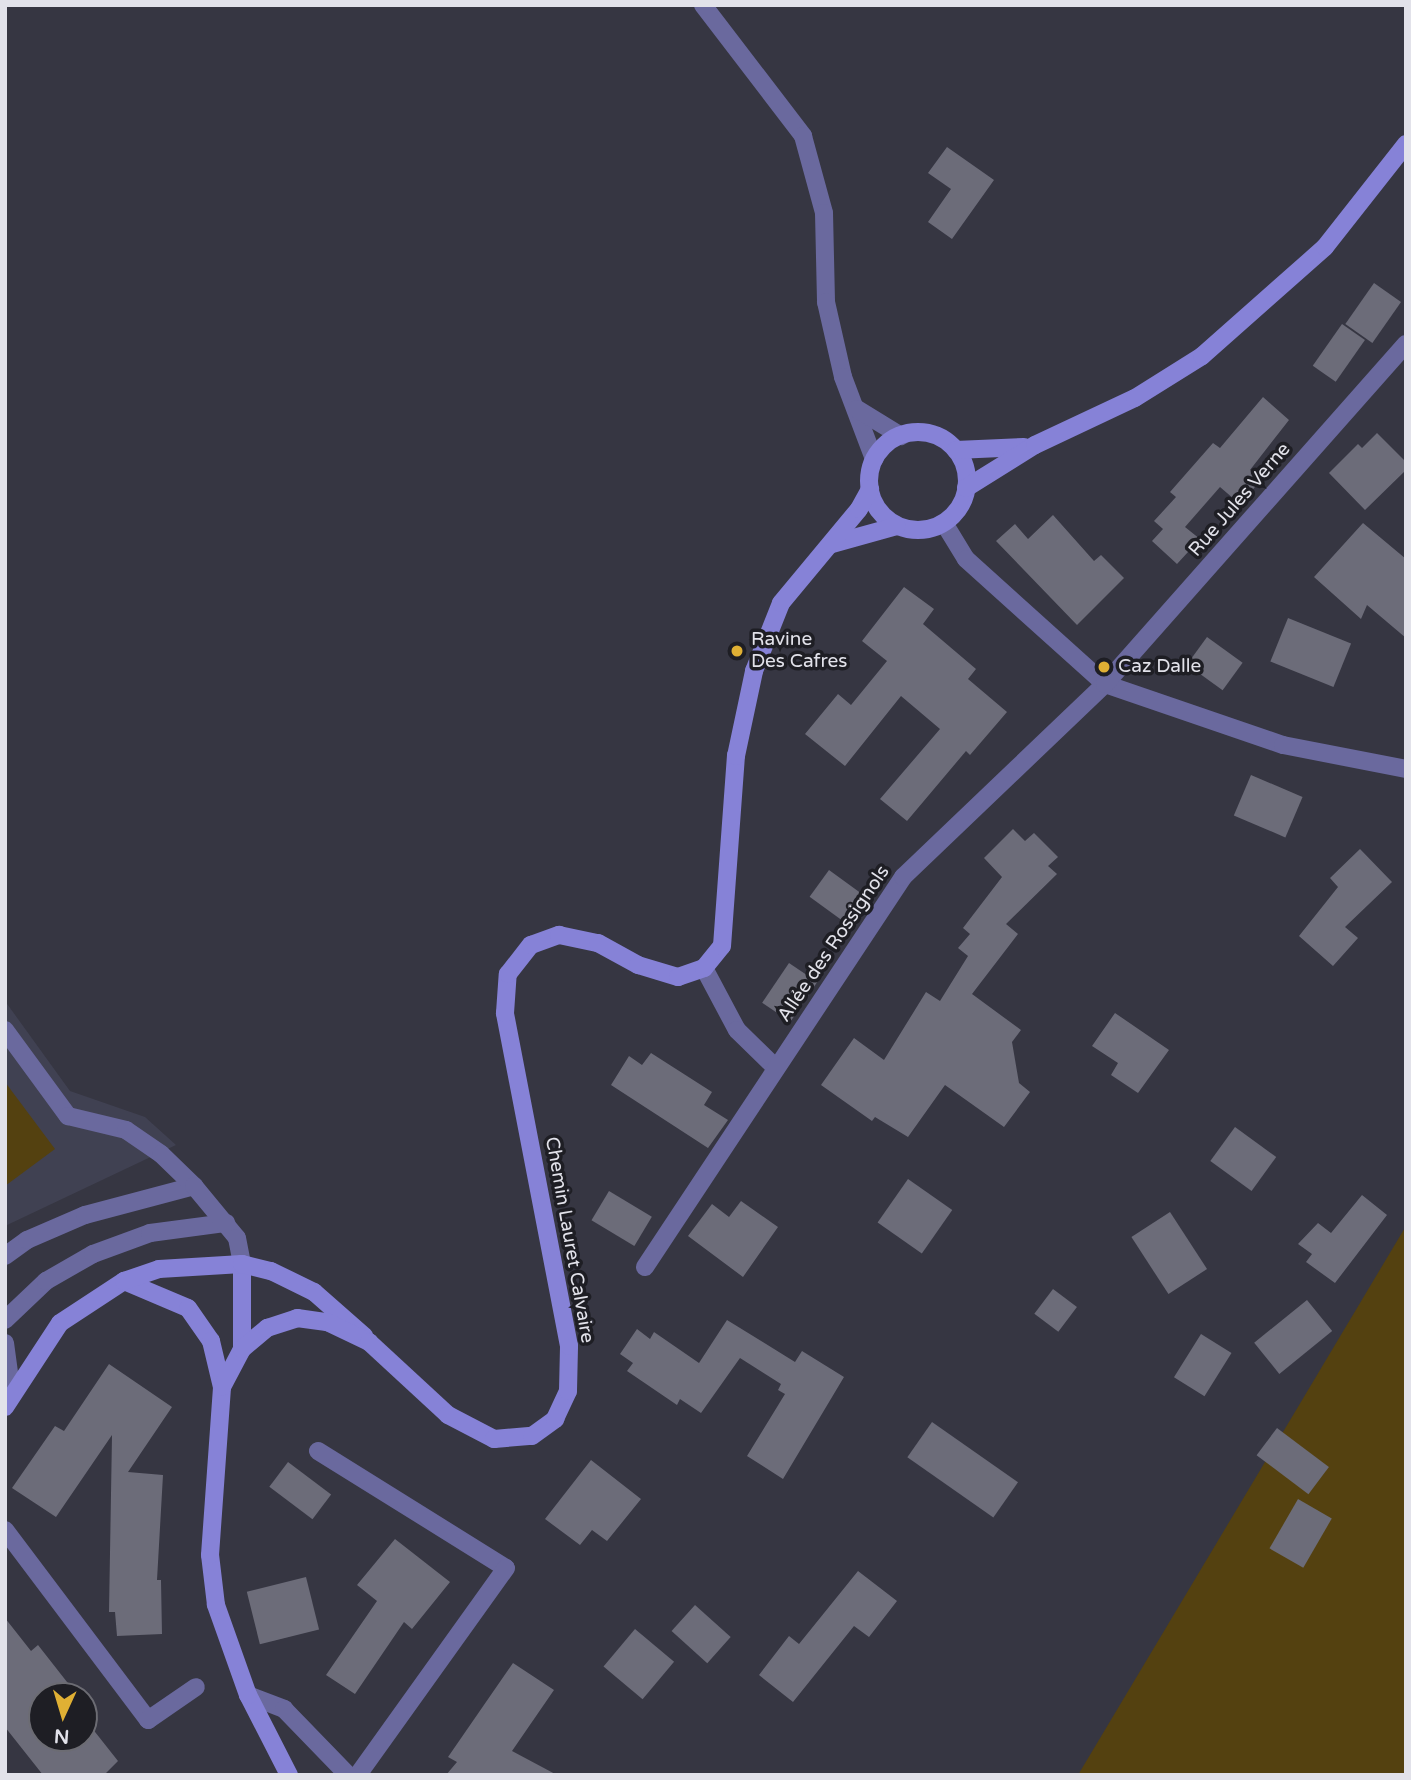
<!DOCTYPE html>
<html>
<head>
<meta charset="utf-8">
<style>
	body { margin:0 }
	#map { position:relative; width:1411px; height:1780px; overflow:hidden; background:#363642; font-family:"Varela Round",sans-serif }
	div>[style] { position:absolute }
	.built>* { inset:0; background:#404152 }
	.green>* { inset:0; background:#544110 }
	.building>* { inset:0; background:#6c6c79; transform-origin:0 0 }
	.service>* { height:18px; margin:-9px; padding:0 9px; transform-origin:9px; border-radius:9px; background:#6a699e }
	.minor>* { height:18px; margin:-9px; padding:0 9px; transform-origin:9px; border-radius:9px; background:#6a699e }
	.secondary>* { height:18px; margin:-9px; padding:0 9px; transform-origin:9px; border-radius:9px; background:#8682d7 }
	.secondary>.ring { margin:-9px; padding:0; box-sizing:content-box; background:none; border:18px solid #8682d7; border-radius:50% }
	.dots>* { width:19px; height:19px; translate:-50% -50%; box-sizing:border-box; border:4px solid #1e1e24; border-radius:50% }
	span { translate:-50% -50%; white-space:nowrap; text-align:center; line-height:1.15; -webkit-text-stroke:7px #1e1e24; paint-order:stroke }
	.street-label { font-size:19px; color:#e2e2ea }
	.poi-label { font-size:19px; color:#e2e2ea }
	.left { translate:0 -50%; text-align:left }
	.frame { position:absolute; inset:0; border:7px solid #e2e2ea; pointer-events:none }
	.north { position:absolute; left:28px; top:1682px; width:70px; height:70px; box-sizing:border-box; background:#1e1e24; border:2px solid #6c6c73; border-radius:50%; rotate:184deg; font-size:19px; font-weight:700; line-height:28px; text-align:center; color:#e2e2ea }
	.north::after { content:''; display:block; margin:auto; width:24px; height:32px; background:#e0b034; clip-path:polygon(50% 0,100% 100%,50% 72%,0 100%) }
</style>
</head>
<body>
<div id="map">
	<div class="built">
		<div style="clip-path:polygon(5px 1001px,70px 1091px,145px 1117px,176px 1145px,5px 1226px)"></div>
	</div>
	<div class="green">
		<div style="clip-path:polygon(5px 1082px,55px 1149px,5px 1186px)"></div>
		<div style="clip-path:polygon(1406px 1226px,1406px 1775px,1078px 1775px)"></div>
	</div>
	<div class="building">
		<div style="clip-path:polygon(947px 147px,994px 180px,952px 239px,928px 222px,951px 189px,928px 173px)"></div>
		<div style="left:1374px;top:283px;width:33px;height:50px;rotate:35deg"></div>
		<div style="left:1342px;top:324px;width:28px;height:51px;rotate:35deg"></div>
		<div style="clip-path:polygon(1263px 397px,1289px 420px,1250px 470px,1261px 479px,1241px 505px,1220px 487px,1185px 527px,1200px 539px,1177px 564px,1152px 541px,1163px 529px,1154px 521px,1176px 497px,1170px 492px,1213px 443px,1220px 448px)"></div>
		<div style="clip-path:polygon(1377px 433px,1406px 462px,1406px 470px,1365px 510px,1329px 473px,1358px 444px,1362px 448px)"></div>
		<div style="clip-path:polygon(1053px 515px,1094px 561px,1101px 555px,1124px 578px,1077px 625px,996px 541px,1015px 524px,1028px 539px)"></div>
		<div style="clip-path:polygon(1363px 523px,1406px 559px,1406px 638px,1367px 605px,1361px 619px,1314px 577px)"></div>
		<div style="clip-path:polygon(904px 587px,934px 609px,923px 624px,976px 669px,968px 679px,1007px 712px,970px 755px,966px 751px,907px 821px,880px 799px,940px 729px,901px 696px,845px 766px,805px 734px,838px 694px,851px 705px,887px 661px,862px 641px)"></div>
		<div style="left:1288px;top:618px;width:68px;height:47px;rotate:22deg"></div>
		<div style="left:1207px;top:637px;width:44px;height:34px;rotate:36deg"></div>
		<div style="left:1251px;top:775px;width:56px;height:44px;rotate:23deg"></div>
		<div style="clip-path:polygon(1013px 829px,1025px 841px,1034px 833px,1058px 857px,1048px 866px,1057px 874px,1006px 924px,1018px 934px,972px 994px,1021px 1030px,1012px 1042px,1019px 1083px,1030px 1092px,1004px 1127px,945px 1085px,908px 1137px,875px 1117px,872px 1121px,821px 1085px,854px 1038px,884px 1060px,926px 992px,940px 1001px,968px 956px,958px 948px,970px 934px,963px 928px,1002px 877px,984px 858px)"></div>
		<div style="clip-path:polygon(1360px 849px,1392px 882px,1345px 927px,1358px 938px,1333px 966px,1299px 936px,1338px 887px,1330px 878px)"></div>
		<div style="left:829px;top:870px;width:54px;height:33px;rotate:36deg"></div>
		<div style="left:789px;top:963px;width:34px;height:48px;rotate:34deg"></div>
		<div style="clip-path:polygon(1115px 1013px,1169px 1050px,1138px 1093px,1111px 1075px,1118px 1063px,1092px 1046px)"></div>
		<div style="clip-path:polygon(651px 1053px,712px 1092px,704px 1105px,728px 1120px,708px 1148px,611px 1085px,629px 1056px,642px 1065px)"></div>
		<div style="left:1235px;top:1127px;width:51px;height:42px;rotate:36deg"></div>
		<div style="left:908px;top:1179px;width:54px;height:53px;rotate:35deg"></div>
		<div style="left:609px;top:1191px;width:50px;height:34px;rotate:31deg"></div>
		<div style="clip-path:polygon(1362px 1195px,1387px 1215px,1335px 1283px,1306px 1262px,1312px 1254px,1298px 1244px,1318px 1223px,1331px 1233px)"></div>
		<div style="clip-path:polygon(741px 1201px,778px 1227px,743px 1277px,688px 1236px,712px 1204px,729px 1217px)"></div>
		<div style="left:1170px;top:1212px;width:68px;height:46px;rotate:57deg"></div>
		<div style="left:1053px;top:1289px;width:30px;height:31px;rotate:37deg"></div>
		<div style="left:1307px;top:1300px;width:40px;height:68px;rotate:51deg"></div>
		<div style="clip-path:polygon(727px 1320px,795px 1362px,802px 1351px,844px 1377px,783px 1479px,747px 1456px,785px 1394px,778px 1390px,781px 1384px,740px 1358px,701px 1413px,680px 1399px,677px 1405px,627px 1371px,633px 1363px,620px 1354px,637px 1329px,650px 1339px,654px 1332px,699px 1363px)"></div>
		<div style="left:1201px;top:1334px;width:36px;height:51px;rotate:32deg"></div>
		<div style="clip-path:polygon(109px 1364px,172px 1407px,128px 1472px,163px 1475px,157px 1580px,161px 1580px,162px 1634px,117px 1636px,115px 1612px,109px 1612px,112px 1435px,56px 1517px,12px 1488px,55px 1426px,64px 1431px)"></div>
		<div style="left:932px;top:1422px;width:105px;height:43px;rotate:35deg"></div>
		<div style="left:1277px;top:1428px;width:65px;height:34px;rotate:37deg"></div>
		<div style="clip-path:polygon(591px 1460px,641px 1499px,607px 1541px,592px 1530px,580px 1545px,545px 1519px)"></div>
		<div style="left:288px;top:1462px;width:54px;height:31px;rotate:37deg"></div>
		<div style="left:1298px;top:1499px;width:39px;height:57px;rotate:30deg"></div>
		<div style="clip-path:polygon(395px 1539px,450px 1582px,412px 1629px,404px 1622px,355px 1694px,326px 1675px,377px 1601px,357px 1585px)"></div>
		<div style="clip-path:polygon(858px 1571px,897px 1601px,869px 1637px,854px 1626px,793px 1702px,759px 1675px,789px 1636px,799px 1644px)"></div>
		<div style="left:306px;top:1577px;width:54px;height:61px;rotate:76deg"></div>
		<div style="left:695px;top:1605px;width:48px;height:35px;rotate:42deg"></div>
		<div style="clip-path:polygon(5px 1618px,31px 1651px,38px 1645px,78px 1696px,42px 1696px,42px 1738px,84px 1738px,84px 1718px,118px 1761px,104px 1775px,43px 1775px,5px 1727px)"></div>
		<div style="left:635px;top:1629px;width:51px;height:49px;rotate:40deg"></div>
		<div style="clip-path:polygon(513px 1663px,554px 1690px,512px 1751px,557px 1775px,446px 1775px,457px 1762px,448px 1757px)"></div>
	</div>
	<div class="service">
		<div style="left:5px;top:1256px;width:27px;rotate:-36deg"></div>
		<div style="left:27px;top:1240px;width:63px;rotate:-23.3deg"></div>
		<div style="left:85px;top:1215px;width:113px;rotate:-14.9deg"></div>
		<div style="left:5px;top:1320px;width:57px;rotate:-43.6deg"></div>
		<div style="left:46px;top:1281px;width:54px;rotate:-29.9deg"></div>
		<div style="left:93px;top:1254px;width:61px;rotate:-20.2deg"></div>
		<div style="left:150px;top:1233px;width:77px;rotate:-7.5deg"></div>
		<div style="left:5px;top:1343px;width:52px;rotate:82.3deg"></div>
		<div style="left:5px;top:1530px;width:238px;rotate:53deg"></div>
		<div style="left:148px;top:1720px;width:58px;rotate:-34.5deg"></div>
	</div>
	<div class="minor">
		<div style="left:703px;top:5px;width:165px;rotate:52.6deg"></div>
		<div style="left:803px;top:136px;width:80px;rotate:74.7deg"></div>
		<div style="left:824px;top:213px;width:89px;rotate:88.7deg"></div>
		<div style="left:826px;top:302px;width:77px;rotate:77.2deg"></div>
		<div style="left:843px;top:377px;width:88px;rotate:69.3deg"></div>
		<div style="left:857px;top:409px;width:52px;rotate:31.5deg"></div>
		<div style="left:944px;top:523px;width:42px;rotate:58.6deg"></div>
		<div style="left:966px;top:559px;width:187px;rotate:42deg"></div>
		<div style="left:1105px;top:684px;width:188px;rotate:18.9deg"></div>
		<div style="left:1283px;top:745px;width:125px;rotate:11deg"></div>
		<div style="left:704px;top:968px;width:70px;rotate:62deg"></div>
		<div style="left:737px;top:1030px;width:54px;rotate:44.3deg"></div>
		<div style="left:5px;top:1030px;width:107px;rotate:53.8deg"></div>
		<div style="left:68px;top:1116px;width:60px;rotate:13.6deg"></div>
		<div style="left:126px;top:1130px;width:42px;rotate:34.4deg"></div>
		<div style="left:161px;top:1154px;width:46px;rotate:44.1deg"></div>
		<div style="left:194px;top:1186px;width:67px;rotate:50.4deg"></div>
		<div style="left:237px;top:1238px;width:26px;rotate:79deg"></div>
		<div style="left:645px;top:1267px;width:468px;rotate:-56.5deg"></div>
		<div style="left:903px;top:877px;width:279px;rotate:-43.7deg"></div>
		<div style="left:1105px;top:684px;width:454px;rotate:-48.5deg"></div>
		<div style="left:318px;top:1451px;width:221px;rotate:31.9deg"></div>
		<div style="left:506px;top:1568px;width:254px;rotate:125.6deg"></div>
		<div style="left:248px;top:1695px;width:39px;rotate:21deg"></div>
		<div style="left:284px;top:1709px;width:92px;rotate:45.9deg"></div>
	</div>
	<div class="secondary">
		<div class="ring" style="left:869px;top:432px;width:80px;height:80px"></div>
		<div style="left:956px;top:450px;width:68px;rotate:-2.5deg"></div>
		<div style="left:966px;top:488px;width:81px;rotate:-31.9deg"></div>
		<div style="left:1035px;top:445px;width:110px;rotate:-25.2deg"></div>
		<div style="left:1135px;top:398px;width:79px;rotate:-32.1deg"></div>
		<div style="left:1202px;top:356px;width:164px;rotate:-41.5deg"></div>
		<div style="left:1325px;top:247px;width:131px;rotate:-51.8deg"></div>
		<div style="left:832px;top:544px;width:67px;rotate:-15.5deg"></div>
		<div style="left:242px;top:1264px;width:85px;rotate:90deg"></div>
		<div style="left:124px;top:1281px;width:69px;rotate:22.9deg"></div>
		<div style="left:188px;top:1308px;width:40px;rotate:55.1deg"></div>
		<div style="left:211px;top:1341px;width:47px;rotate:76.6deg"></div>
		<div style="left:5px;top:1407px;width:100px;rotate:-56.8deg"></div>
		<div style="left:60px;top:1323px;width:77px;rotate:-33.3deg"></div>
		<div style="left:124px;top:1281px;width:37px;rotate:-19deg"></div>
		<div style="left:159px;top:1269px;width:83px;rotate:-3.4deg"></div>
		<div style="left:242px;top:1264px;width:30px;rotate:14deg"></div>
		<div style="left:271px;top:1271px;width:48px;rotate:26deg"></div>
		<div style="left:314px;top:1292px;width:67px;rotate:41.3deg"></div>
		<div style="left:289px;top:1775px;width:90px;rotate:-117.1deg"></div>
		<div style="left:248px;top:1695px;width:96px;rotate:-109.6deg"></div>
		<div style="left:216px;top:1605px;width:50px;rotate:-96.8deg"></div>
		<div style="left:210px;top:1555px;width:168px;rotate:-85.9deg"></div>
		<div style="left:222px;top:1387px;width:43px;rotate:-62.2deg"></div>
		<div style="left:242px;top:1349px;width:33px;rotate:-40deg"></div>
		<div style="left:267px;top:1328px;width:32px;rotate:-18deg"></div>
		<div style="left:297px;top:1318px;width:30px;rotate:8deg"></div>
		<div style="left:327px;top:1322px;width:47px;rotate:25.5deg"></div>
		<div style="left:369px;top:1342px;width:108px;rotate:42.7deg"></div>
		<div style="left:448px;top:1415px;width:52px;rotate:27.6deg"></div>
		<div style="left:494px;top:1439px;width:38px;rotate:-5deg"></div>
		<div style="left:532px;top:1436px;width:29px;rotate:-36deg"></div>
		<div style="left:555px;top:1419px;width:31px;rotate:-65deg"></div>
		<div style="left:568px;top:1391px;width:45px;rotate:-88.7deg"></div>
		<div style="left:569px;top:1346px;width:339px;rotate:-100.9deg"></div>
		<div style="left:505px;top:1013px;width:39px;rotate:-86deg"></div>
		<div style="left:508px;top:974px;width:37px;rotate:-52deg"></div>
		<div style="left:531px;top:945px;width:30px;rotate:-20deg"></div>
		<div style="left:559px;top:935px;width:40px;rotate:12deg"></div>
		<div style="left:598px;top:943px;width:46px;rotate:28.8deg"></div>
		<div style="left:638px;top:965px;width:42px;rotate:16.7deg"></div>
		<div style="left:678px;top:977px;width:28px;rotate:-19deg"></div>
		<div style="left:704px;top:968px;width:28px;rotate:-51deg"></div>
		<div style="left:722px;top:946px;width:191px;rotate:-85.8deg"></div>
		<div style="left:736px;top:756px;width:87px;rotate:-78deg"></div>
		<div style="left:754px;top:671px;width:73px;rotate:-68.3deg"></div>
		<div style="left:781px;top:603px;width:122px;rotate:-50.3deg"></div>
		<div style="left:859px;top:509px;width:23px;rotate:-61deg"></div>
	</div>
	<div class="dots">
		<div style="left:737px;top:651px;background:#e0b034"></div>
		<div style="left:1104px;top:667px;background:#e0b034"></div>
	</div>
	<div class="street-label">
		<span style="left:1240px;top:500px;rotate:-49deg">Rue Jules Verne</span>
		<span style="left:834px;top:944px;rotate:-56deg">Allée des Rossignols</span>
		<span style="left:569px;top:1240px;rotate:80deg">Chemin Lauret Calvaire</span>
	</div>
	<div class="poi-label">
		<span class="left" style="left:751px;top:651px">Ravine<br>Des Cafres</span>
		<span class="left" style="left:1118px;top:667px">Caz Dalle</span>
	</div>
	<div class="frame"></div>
	<div class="north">N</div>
</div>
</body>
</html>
